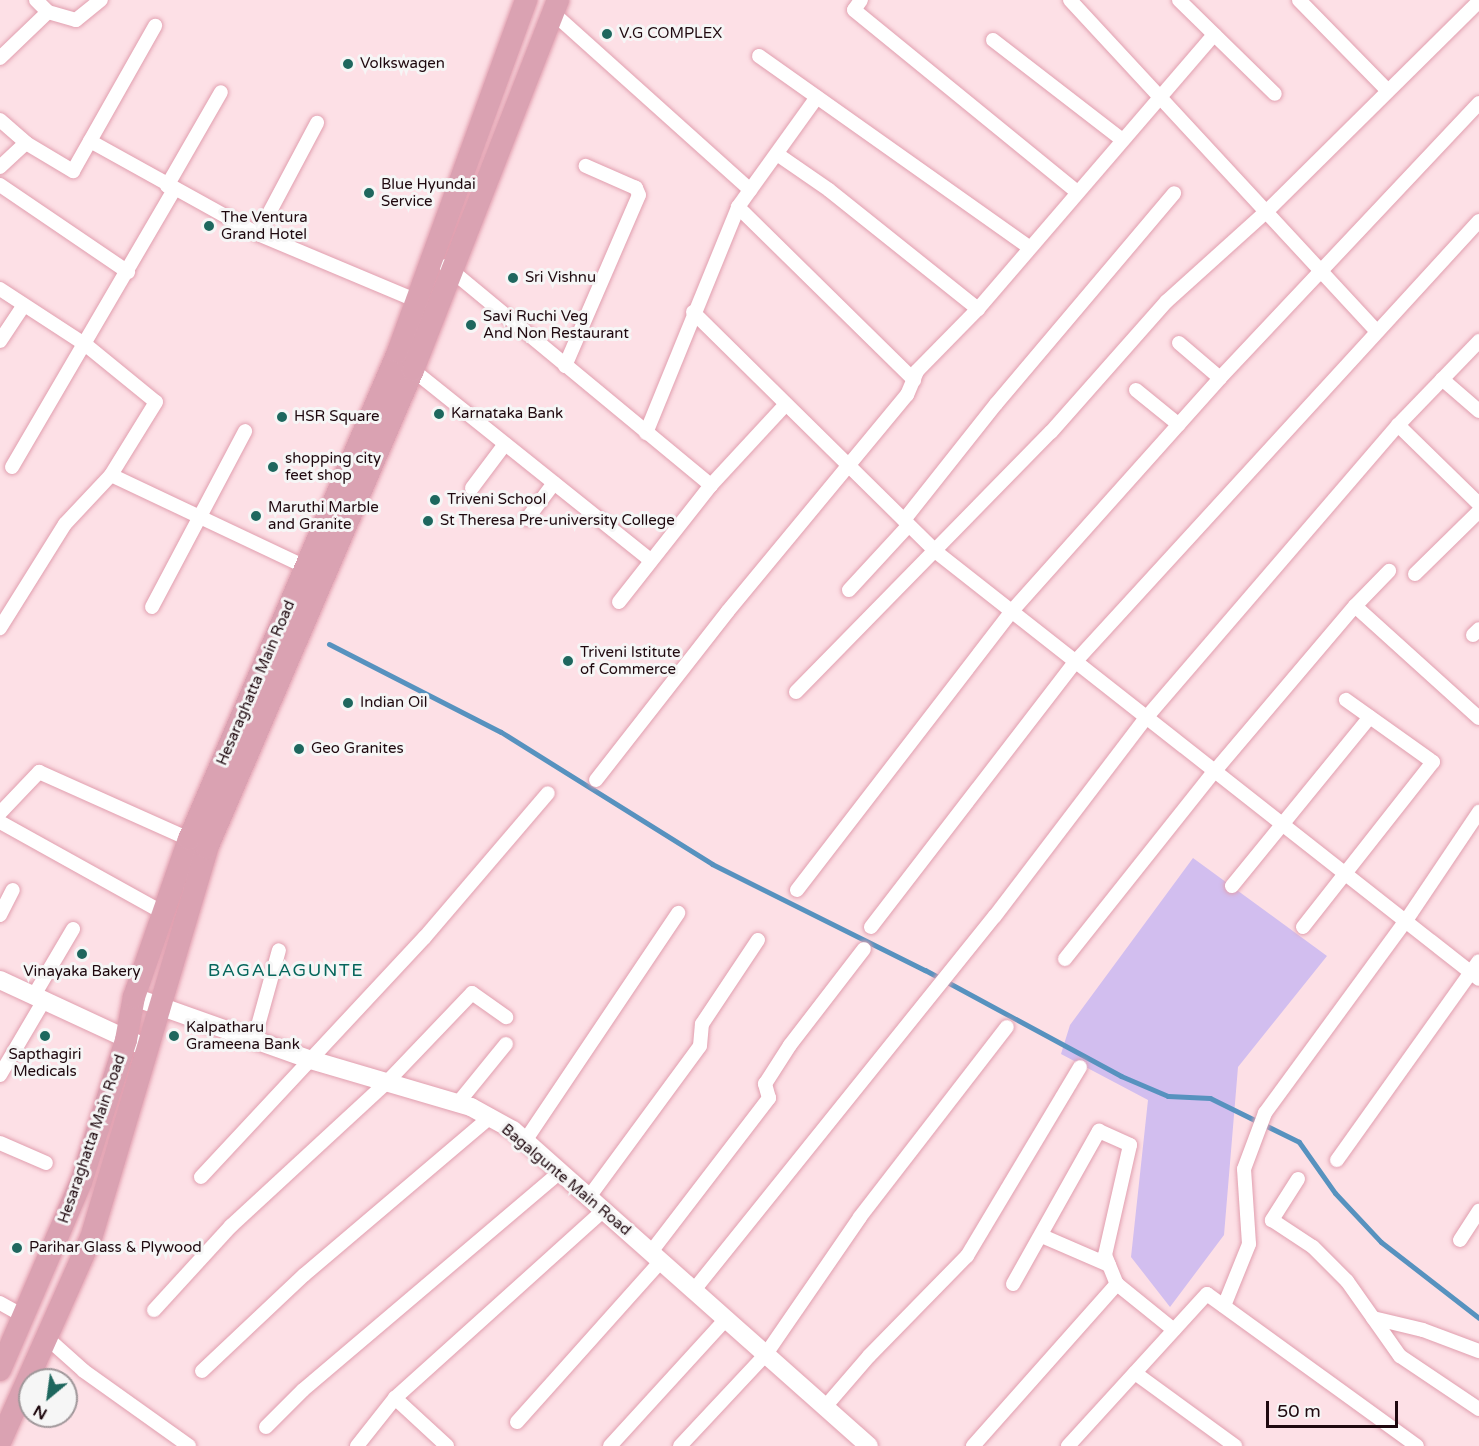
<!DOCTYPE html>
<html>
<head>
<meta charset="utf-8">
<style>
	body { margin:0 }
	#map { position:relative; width:1479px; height:1446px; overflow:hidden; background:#fde0e6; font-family:"Varela Round",sans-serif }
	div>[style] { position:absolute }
	.green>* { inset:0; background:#d2beef }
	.stream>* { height:5px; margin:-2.5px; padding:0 2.5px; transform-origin:2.5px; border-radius:2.5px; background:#5792bf }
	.roads { filter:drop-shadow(0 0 2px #e19faf) drop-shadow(0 0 2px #e19faf) }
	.minor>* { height:14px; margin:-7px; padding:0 7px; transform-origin:7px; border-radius:7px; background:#fff }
	.tertiary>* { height:18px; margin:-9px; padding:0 9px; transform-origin:9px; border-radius:9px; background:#fff }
	.primary>* { height:22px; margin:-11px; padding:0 11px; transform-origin:11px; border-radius:11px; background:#daa2b2 }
	.dots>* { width:16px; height:16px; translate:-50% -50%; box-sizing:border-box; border:3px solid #f6f6f6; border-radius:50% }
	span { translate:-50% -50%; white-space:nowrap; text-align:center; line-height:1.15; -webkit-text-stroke:6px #f6f6f6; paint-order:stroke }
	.poi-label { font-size:15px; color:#1f090f }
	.left { translate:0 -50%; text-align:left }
	.street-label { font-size:15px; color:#1f090f }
	.quarter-label { font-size:18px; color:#06665c; letter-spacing:1.5px }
	.north { position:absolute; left:18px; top:1368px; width:60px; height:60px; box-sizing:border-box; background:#f6f6f6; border:2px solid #a0979a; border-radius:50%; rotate:209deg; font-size:16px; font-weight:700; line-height:24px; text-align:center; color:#1f090f }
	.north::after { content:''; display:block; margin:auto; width:21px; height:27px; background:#1e675e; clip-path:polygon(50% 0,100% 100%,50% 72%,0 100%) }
	.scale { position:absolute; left:1266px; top:1401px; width:132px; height:27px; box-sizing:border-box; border:3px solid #1f090f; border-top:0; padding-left:8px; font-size:18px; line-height:21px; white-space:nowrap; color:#1f090f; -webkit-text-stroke:4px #f6f6f6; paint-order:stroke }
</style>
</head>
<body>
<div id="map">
	<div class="green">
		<div style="clip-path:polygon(1193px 858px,1327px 956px,1238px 1067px,1224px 1235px,1170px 1307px,1131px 1257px,1148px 1100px,1061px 1054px,1070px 1025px)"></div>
	</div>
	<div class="stream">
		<div style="left:329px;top:644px;width:193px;rotate:27.1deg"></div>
		<div style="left:501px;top:732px;width:249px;rotate:32deg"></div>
		<div style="left:712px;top:864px;width:238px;rotate:26.5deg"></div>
		<div style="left:925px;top:970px;width:223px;rotate:28.4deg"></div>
		<div style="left:1121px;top:1076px;width:51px;rotate:23.1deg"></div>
		<div style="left:1168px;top:1096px;width:42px;rotate:2.7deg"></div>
		<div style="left:1210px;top:1098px;width:99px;rotate:26.3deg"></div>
		<div style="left:1299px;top:1142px;width:62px;rotate:54.8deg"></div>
		<div style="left:1335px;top:1193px;width:67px;rotate:46.8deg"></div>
		<div style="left:1381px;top:1242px;width:124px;rotate:37.8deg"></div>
	</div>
	<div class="roads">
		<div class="minor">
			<div style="left:36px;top:0;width:17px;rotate:45deg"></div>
			<div style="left:48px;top:12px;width:29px;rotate:16deg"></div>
			<div style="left:76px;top:20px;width:32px;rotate:-39deg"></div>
			<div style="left:861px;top:0;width:12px;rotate:125deg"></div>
			<div style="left:854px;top:10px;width:286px;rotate:39.2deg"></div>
			<div style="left:1070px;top:0;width:451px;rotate:47.2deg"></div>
			<div style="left:1179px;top:0;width:134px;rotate:44.4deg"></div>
			<div style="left:1299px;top:0;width:127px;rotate:45.6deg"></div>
			<div style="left:553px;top:13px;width:265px;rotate:41.9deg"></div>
			<div style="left:993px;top:40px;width:162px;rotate:37.7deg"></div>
			<div style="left:759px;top:56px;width:331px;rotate:35.3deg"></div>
			<div style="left:0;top:58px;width:66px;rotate:-43.8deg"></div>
			<div style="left:0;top:120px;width:35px;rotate:41deg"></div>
			<div style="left:26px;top:143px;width:55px;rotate:30.8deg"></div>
			<div style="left:73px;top:171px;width:167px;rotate:-60.5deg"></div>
			<div style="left:90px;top:141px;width:192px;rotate:29deg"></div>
			<div style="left:258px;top:234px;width:173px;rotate:22.8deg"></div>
			<div style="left:777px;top:154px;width:63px;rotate:34.7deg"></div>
			<div style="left:829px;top:190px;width:191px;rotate:38.6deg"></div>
			<div style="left:0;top:167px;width:35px;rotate:-43deg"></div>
			<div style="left:0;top:185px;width:155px;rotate:34.2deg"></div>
			<div style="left:167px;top:186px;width:108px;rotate:-60.1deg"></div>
			<div style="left:738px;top:207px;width:247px;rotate:44.5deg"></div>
			<div style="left:258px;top:234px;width:126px;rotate:-62deg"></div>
			<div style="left:446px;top:266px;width:344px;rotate:39.6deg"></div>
			<div style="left:0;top:289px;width:103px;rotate:33.1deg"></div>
			<div style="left:86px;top:345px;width:90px;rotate:39.2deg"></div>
			<div style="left:156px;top:402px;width:86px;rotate:121.7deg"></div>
			<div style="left:111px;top:475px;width:67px;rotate:133.2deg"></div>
			<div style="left:65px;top:524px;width:123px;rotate:122deg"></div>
			<div style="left:693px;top:312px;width:340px;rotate:44.6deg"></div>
			<div style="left:935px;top:551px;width:692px;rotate:38.19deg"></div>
			<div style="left:0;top:341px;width:43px;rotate:-56.3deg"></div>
			<div style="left:1179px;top:343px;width:54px;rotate:40.5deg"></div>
			<div style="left:565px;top:366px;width:186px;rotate:-66.6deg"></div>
			<div style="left:639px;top:195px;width:8px;rotate:-113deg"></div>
			<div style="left:636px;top:188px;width:55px;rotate:-156.3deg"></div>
			<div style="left:413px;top:370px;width:304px;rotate:38.7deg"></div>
			<div style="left:1442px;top:379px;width:49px;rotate:40.9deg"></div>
			<div style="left:1136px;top:390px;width:55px;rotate:39.1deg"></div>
			<div style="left:1398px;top:425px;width:113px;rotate:44.3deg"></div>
			<div style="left:646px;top:433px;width:244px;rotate:-67.8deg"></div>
			<div style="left:738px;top:207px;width:135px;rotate:-54.3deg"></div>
			<div style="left:12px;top:467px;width:321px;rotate:-59.7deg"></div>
			<div style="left:111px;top:475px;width:220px;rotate:25.3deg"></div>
			<div style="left:472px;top:488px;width:55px;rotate:-53.1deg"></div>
			<div style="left:527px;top:519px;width:45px;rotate:-53.1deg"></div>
			<div style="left:904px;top:520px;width:148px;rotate:-51.6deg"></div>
			<div style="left:996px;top:404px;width:276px;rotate:-49.8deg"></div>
			<div style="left:1415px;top:574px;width:90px;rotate:-44.5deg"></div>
			<div style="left:849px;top:590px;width:88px;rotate:-47.3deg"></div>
			<div style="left:619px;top:602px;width:149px;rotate:-51.8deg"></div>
			<div style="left:711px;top:485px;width:110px;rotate:-47.2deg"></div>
			<div style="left:1355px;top:606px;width:49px;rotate:-45.8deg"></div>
			<div style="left:152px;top:607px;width:199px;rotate:-62.1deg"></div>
			<div style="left:1473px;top:635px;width:8px;rotate:-45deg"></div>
			<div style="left:796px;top:692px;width:364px;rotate:-45.6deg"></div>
			<div style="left:1051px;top:432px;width:175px;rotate:-48.5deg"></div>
			<div style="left:1167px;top:301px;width:136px;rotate:-42deg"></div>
			<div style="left:1268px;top:210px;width:297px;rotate:-44.7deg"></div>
			<div style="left:596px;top:780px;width:214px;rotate:-52deg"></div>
			<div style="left:728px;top:611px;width:281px;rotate:-50.4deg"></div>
			<div style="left:907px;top:395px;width:26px;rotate:-67deg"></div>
			<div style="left:917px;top:371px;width:87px;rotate:-45.5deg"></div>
			<div style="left:978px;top:309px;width:362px;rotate:-49.3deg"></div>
			<div style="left:0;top:813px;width:57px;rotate:-46.4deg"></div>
			<div style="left:39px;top:772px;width:169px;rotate:24.1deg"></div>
			<div style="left:0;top:822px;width:185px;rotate:29.1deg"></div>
			<div style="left:1232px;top:886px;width:218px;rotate:-50.8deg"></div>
			<div style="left:797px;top:890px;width:351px;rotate:-52.4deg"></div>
			<div style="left:1011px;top:612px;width:314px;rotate:-48.2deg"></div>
			<div style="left:1220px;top:378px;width:378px;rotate:-46.7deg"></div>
			<div style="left:0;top:915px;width:28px;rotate:-63deg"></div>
			<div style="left:871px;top:927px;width:334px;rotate:-52.4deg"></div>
			<div style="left:1075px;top:662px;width:598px;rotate:-47.51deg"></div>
			<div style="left:1303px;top:927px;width:210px;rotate:-51.8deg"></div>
			<div style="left:1433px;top:762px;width:107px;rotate:-144.5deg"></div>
			<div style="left:1065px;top:959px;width:239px;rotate:-51.5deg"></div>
			<div style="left:1214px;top:772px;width:218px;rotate:-49.7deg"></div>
			<div style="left:1355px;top:606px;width:167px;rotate:42.1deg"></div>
			<div style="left:33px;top:997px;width:79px;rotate:-59.5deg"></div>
			<div style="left:254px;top:1040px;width:93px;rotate:-74.5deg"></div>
			<div style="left:0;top:1075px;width:85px;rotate:-59.5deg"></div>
			<div style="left:458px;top:1103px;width:76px;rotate:-50.9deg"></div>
			<div style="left:525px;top:1141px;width:275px;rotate:-56.1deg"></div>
			<div style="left:0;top:1143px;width:50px;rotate:23.5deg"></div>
			<div style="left:1337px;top:1160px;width:244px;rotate:-54.5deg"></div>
			<div style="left:201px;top:1177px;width:328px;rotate:-47deg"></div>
			<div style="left:425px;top:937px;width:189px;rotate:-49.5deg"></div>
			<div style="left:1298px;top:1179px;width:49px;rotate:122.4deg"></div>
			<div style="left:1272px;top:1220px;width:49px;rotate:33.4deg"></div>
			<div style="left:1313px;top:1247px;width:48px;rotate:45deg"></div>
			<div style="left:1347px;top:1281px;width:92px;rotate:54.8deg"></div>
			<div style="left:1400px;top:1356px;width:95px;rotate:33.9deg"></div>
			<div style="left:589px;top:1197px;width:187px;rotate:-53.7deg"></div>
			<div style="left:700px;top:1046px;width:22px;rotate:-85deg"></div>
			<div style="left:702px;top:1024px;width:101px;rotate:-56.3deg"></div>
			<div style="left:1042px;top:1236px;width:73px;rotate:23.4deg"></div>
			<div style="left:1460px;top:1240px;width:35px;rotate:-57deg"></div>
			<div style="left:651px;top:1252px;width:194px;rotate:-52.5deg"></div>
			<div style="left:769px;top:1098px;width:15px;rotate:-106deg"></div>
			<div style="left:765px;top:1084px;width:46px;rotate:-57.3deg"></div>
			<div style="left:790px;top:1045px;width:121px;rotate:-52.4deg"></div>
			<div style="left:1013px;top:1284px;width:176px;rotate:-60.7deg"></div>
			<div style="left:1099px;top:1131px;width:34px;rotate:24deg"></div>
			<div style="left:1130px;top:1145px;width:113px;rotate:102.8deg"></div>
			<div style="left:1105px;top:1255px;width:31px;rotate:68deg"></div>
			<div style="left:694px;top:1290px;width:480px;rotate:-51.2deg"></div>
			<div style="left:995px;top:916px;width:249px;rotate:-52.7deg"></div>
			<div style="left:1146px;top:718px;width:386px;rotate:-49.3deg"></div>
			<div style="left:1398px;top:425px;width:117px;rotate:-46deg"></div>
			<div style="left:0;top:1303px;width:29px;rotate:29deg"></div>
			<div style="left:1224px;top:1306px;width:67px;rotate:-68deg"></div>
			<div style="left:1249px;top:1244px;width:75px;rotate:-93.8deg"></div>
			<div style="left:1244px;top:1169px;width:60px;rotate:-69.4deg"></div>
			<div style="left:1265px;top:1113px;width:237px;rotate:-53.8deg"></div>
			<div style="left:1405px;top:922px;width:133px;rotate:-56.1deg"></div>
			<div style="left:154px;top:1310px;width:114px;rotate:-47.5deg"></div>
			<div style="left:231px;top:1226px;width:212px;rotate:-42.7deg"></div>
			<div style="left:387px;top:1082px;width:123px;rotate:-46.3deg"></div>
			<div style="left:472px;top:993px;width:42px;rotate:35.2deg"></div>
			<div style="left:1373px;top:1318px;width:51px;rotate:13.5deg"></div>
			<div style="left:1423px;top:1330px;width:60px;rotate:20.6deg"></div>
			<div style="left:46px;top:1337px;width:51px;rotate:41.8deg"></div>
			<div style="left:84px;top:1371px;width:129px;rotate:35.5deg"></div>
			<div style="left:202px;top:1371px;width:140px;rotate:-43.3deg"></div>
			<div style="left:304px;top:1275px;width:244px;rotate:-40.3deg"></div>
			<div style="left:1135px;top:1373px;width:124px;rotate:36.1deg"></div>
			<div style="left:825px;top:1407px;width:67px;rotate:-49.2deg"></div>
			<div style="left:869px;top:1356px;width:140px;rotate:-45.6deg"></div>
			<div style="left:967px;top:1256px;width:220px;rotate:-59.1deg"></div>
			<div style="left:517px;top:1422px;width:216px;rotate:-48.2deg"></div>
			<div style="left:266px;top:1427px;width:52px;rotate:-45deg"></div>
			<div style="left:303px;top:1390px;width:337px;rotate:-40.3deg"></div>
			<div style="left:357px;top:1446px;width:61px;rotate:-51.6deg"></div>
			<div style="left:447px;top:1446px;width:71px;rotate:-137.3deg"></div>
			<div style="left:395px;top:1398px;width:281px;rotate:-42deg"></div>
			<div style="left:610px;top:1446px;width:172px;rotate:-47.6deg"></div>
			<div style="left:680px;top:1446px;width:126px;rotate:-46.9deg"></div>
			<div style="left:766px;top:1354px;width:166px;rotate:-55.5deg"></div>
			<div style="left:860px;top:1217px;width:240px;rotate:-52.3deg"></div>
			<div style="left:973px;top:1446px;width:217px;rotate:-48.4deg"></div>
			<div style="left:1117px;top:1284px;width:73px;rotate:38.9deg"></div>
			<div style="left:1068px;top:1446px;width:206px;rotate:-47.6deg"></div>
			<div style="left:1207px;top:1294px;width:259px;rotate:35.9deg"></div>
		</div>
		<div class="tertiary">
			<div style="left:0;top:980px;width:150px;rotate:24.9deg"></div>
			<div style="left:134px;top:997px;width:188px;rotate:19.6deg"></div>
			<div style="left:311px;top:1060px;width:167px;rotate:16.4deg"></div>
			<div style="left:471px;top:1107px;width:48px;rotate:28.7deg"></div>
			<div style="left:513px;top:1130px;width:476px;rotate:41.6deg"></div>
		</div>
		<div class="primary">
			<div style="left:0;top:1370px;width:205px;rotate:-66.7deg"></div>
			<div style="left:81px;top:1182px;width:149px;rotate:-72.4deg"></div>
			<div style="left:126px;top:1040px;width:44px;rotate:-79.5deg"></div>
			<div style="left:134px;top:997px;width:167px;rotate:-70.8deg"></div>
			<div style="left:189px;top:839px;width:530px;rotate:-66.77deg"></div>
			<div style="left:398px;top:352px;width:375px;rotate:-70deg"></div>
			<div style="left:0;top:1442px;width:223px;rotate:-66deg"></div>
			<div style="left:91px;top:1238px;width:407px;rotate:-73.4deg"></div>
			<div style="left:207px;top:848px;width:520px;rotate:-66.69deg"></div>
			<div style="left:413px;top:370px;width:397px;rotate:-68.6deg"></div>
		</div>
	</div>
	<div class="dots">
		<div style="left:607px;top:34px;background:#1e675e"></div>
		<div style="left:348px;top:64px;background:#1e675e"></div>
		<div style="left:369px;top:193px;background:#1e675e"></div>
		<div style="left:209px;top:226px;background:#1e675e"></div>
		<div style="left:513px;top:278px;background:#1e675e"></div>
		<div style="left:471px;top:325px;background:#1e675e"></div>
		<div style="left:439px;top:414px;background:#1e675e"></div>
		<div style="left:282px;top:417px;background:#1e675e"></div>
		<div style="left:273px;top:467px;background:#1e675e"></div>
		<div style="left:435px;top:500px;background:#1e675e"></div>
		<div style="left:256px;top:516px;background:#1e675e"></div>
		<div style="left:428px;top:521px;background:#1e675e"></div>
		<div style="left:568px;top:661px;background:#1e675e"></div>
		<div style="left:348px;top:703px;background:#1e675e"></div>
		<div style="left:299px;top:749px;background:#1e675e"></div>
		<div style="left:82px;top:954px;background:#1e675e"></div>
		<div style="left:45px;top:1036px;background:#1e675e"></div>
		<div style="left:174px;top:1036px;background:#1e675e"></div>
		<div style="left:17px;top:1248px;background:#1e675e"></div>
	</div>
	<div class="poi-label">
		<span class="left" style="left:619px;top:34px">V.G COMPLEX</span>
		<span class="left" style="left:360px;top:64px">Volkswagen</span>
		<span class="left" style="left:381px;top:193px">Blue Hyundai<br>Service</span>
		<span class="left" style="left:221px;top:226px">The Ventura<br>Grand Hotel</span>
		<span class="left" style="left:525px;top:278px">Sri Vishnu</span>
		<span class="left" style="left:483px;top:325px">Savi Ruchi Veg<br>And Non Restaurant</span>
		<span class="left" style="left:451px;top:414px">Karnataka Bank</span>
		<span class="left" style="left:294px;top:417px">HSR Square</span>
		<span class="left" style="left:285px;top:467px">shopping city<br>feet shop</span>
		<span class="left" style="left:447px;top:500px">Triveni School</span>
		<span class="left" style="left:268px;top:516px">Maruthi Marble<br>and Granite</span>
		<span class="left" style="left:440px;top:521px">St Theresa Pre-university College</span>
		<span class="left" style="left:580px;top:661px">Triveni Istitute<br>of Commerce</span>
		<span class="left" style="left:360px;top:703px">Indian Oil</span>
		<span class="left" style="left:311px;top:749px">Geo Granites</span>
		<span style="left:82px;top:972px">Vinayaka Bakery</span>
		<span class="left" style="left:186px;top:1036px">Kalpatharu<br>Grameena Bank</span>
		<span style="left:45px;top:1063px">Sapthagiri<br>Medicals</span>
		<span class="left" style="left:29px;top:1248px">Parihar Glass &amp; Plywood</span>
	</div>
	<div class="street-label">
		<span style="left:256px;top:683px;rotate:-67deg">Hesaraghatta Main Road</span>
		<span style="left:92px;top:1139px;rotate:-71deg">Hesaraghatta Main Road</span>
		<span style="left:566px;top:1180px;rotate:40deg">Bagalgunte Main Road</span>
	</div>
	<div class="quarter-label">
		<span style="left:286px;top:970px">BAGALAGUNTE</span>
	</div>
	<div class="north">N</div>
	<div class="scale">50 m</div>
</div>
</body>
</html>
